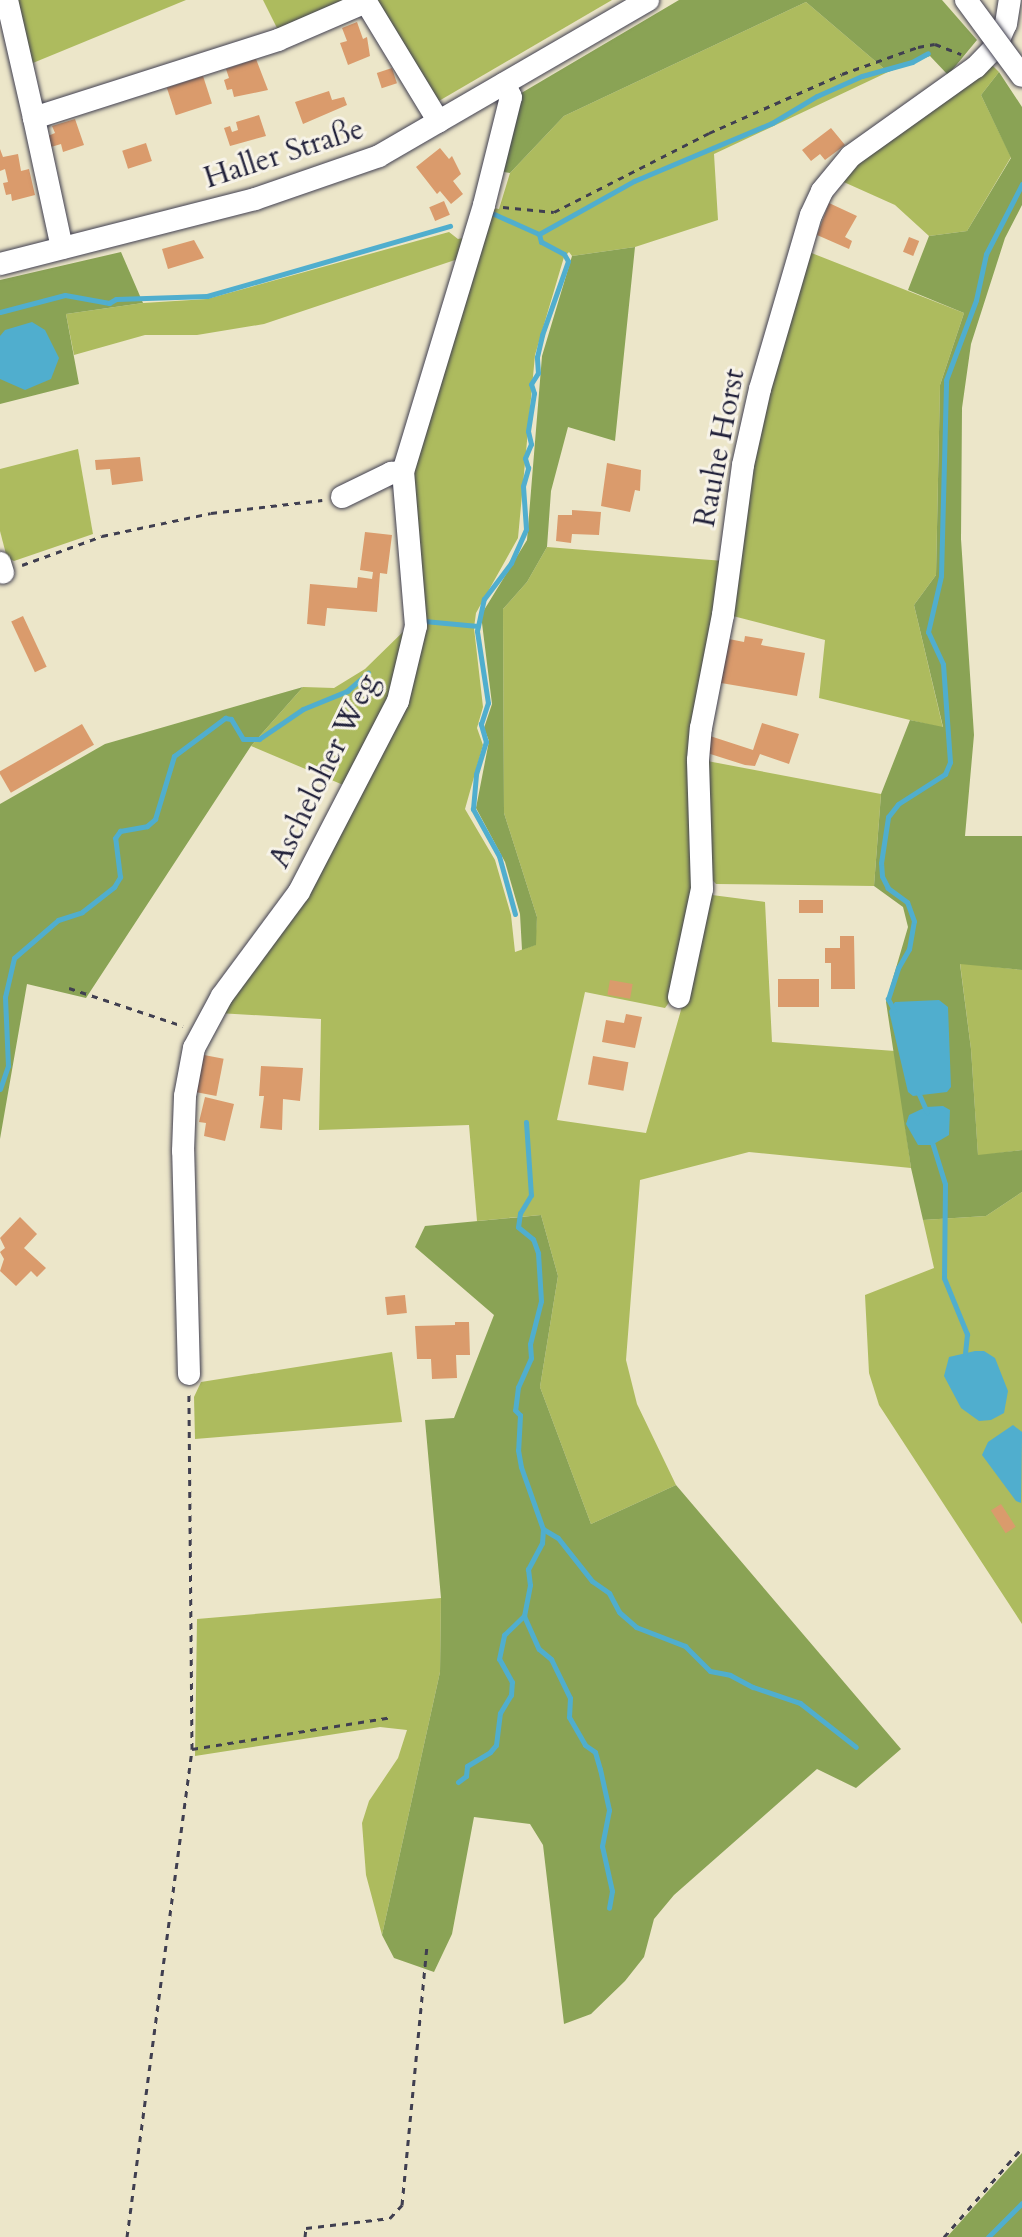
<!DOCTYPE html>
<html>
<head>
<meta charset="utf-8">
<style>
	body { margin:0 }
	#map { position:relative; width:1022px; height:2237px; overflow:hidden; background:#ece6c9; font-family:Cardo,serif }
	div>[style] { position:absolute }
	.green>* { inset:0; background:#adbb5e }
	.forest>* { inset:0; background:#8aa355 }
	.water>* { inset:0; background:#50aece }
	.stream>* { height:5px; margin:-2.5px; padding:0 2.5px; transform-origin:2.5px; border-radius:2.5px; background:#50aece }
	.building>* { inset:0; background:#da9b6c; transform-origin:0 0 }
	.path>* { height:3px; margin-top:-1.5px; transform-origin:0; background:repeating-linear-gradient(90deg,#403f50 0 6px,transparent 0 12px) }
	.roads { filter:drop-shadow(0 0 2px #403f50) drop-shadow(0 0 2px #403f50) }
	.minor>* { height:22px; margin:-11px; padding:0 11px; transform-origin:11px; border-radius:11px; background:#fff }
	.bridges { filter:drop-shadow(0 0 2px #403f50) drop-shadow(0 0 2px #403f50) }
	.minor-bridge>* { height:22px; margin:-11px; padding:0 11px; transform-origin:11px; border-radius:11px; background:#fff }
	span { translate:-50% -50%; white-space:nowrap; text-align:center; line-height:1.15; -webkit-text-stroke:6px #f7f3e8; paint-order:stroke }
	.street-label { font-size:30px; color:#22223b }
</style>
</head>
<body>
<div id="map">
	<div class="green">
		<div style="clip-path:polygon(11px 0,186px 0,28px 65px)"></div>
		<div style="clip-path:polygon(263px 0,357px 0,278px 30px)"></div>
		<div style="clip-path:polygon(368px 0,612px 0,432px 105px)"></div>
		<div style="clip-path:polygon(806px 2px,888px 72px,714px 154px,718px 220px,635px 247px,572px 256px,569px 252px,564px 257px,535px 355px,518px 538px,476px 613px,474px 628px,483px 707px,477px 728px,483px 745px,465px 809px,495px 860px,511px 915px,515px 952px,535px 945px,537px 917px,504px 813px,503px 609px,527px 582px,547px 547px,724px 561px,693px 908px,673px 997px,665px 1008px,585px 992px,557px 1120px,646px 1133px,681px 1010px,706px 899px,712px 895px,765px 902px,772px 1042px,895px 1051px,911px 1168px,749px 1152px,640px 1180px,626px 1360px,637px 1404px,676px 1485px,591px 1524px,540px 1387px,558px 1276px,541px 1215px,477px 1221px,469px 1125px,319px 1130px,321px 1019px,218px 1013px,404px 703px,410px 490px,414px 451px,489px 207px,499px 209px,510px 173px,564px 116px)"></div>
		<div style="clip-path:polygon(989px 62px,999px 72px,981px 95px,1011px 157px,967px 231px,929px 236px,895px 205px,837px 179px)"></div>
		<div style="clip-path:polygon(449px 232px,458px 239px,468px 237px,461px 258px,264px 324px,197px 335px,145px 335px,74px 355px,66px 314px,143px 303px,207px 299px)"></div>
		<div style="clip-path:polygon(809px 252px,964px 313px,940px 385px,936px 575px,914px 605px,943px 728px,819px 698px,825px 640px,729px 615px,748px 468px)"></div>
		<div style="clip-path:polygon(78px 449px,93px 534px,14px 561px,7px 558px,0 531px,0 469px)"></div>
		<div style="clip-path:polygon(409px 626px,391px 699px,348px 787px,251px 746px,303px 687px,334px 688px,365px 669px)"></div>
		<div style="clip-path:polygon(702px 760px,881px 794px,874px 886px,716px 884px,707px 874px)"></div>
		<div style="clip-path:polygon(960px 963px,1022px 970px,1022px 1150px,978px 1156px,971px 1049px)"></div>
		<div style="clip-path:polygon(1022px 1192px,1022px 1624px,879px 1405px,869px 1373px,865px 1295px,934px 1268px,923px 1220px,986px 1216px)"></div>
		<div style="clip-path:polygon(392px 1352px,402px 1422px,195px 1439px,194px 1397px,201px 1382px)"></div>
		<div style="clip-path:polygon(441px 1598px,440px 1672px,382px 1935px,366px 1875px,362px 1823px,369px 1801px,398px 1758px,407px 1730px,380px 1727px,195px 1756px,197px 1619px)"></div>
	</div>
	<div class="forest">
		<div style="clip-path:polygon(679px 0,942px 0,977px 40px,948px 75px,930px 56px,888px 72px,806px 2px,564px 116px,510px 173px,498px 171px,518px 95px)"></div>
		<div style="clip-path:polygon(999px 72px,1022px 107px,1022px 205px,1005px 238px,971px 344px,962px 408px,961px 539px,974px 735px,965px 836px,1022px 836px,1022px 970px,960px 964px,971px 1049px,978px 1155px,1022px 1150px,1022px 1192px,986px 1216px,923px 1220px,911px 1168px,886px 1002px,908px 927px,903px 907px,874px 886px,881px 794px,910px 720px,943px 727px,914px 605px,936px 575px,940px 385px,964px 313px,908px 290px,929px 236px,967px 231px,1011px 158px,981px 95px)"></div>
		<div style="clip-path:polygon(635px 247px,615px 441px,568px 427px,551px 491px,547px 547px,527px 582px,503px 609px,504px 813px,537px 917px,536px 945px,522px 950px,520px 914px,505px 862px,476px 808px,489px 741px,484px 728px,492px 704px,481px 615px,527px 540px,542px 356px,572px 256px)"></div>
		<div style="clip-path:polygon(121px 252px,143px 303px,66px 314px,79px 384px,0 404px,0 280px)"></div>
		<div style="clip-path:polygon(303px 687px,251px 746px,86px 998px,27px 984px,0 1139px,0 804px,105px 744px)"></div>
		<div style="clip-path:polygon(541px 1215px,558px 1276px,540px 1387px,591px 1524px,676px 1485px,901px 1749px,856px 1788px,817px 1769px,674px 1895px,654px 1919px,644px 1957px,625px 1981px,591px 2014px,564px 2024px,543px 1845px,530px 1824px,474px 1817px,452px 1934px,434px 1972px,394px 1958px,382px 1935px,440px 1672px,441px 1598px,425px 1420px,454px 1418px,494px 1315px,415px 1247px,425px 1226px)"></div>
		<div style="clip-path:polygon(1022px 2153px,1022px 2237px,947px 2237px)"></div>
	</div>
	<div class="water">
		<div style="clip-path:polygon(32px 322px,45px 330px,59px 358px,51px 379px,25px 390px,0 379px,0 336px,5px 330px)"></div>
		<div style="clip-path:polygon(939px 1000px,948px 1007px,951px 1087px,947px 1092px,913px 1096px,908px 1092px,889px 1011px,895px 1002px)"></div>
		<div style="clip-path:polygon(943px 1106px,950px 1110px,949px 1135px,932px 1145px,918px 1145px,906px 1124px,909px 1115px,926px 1107px)"></div>
		<div style="clip-path:polygon(975px 1351px,984px 1351px,995px 1358px,1008px 1391px,1004px 1413px,991px 1420px,979px 1421px,961px 1408px,944px 1376px,949px 1357px)"></div>
		<div style="clip-path:polygon(1013px 1425px,1022px 1432px,1021px 1503px,1016px 1501px,982px 1455px,988px 1442px)"></div>
	</div>
	<div class="stream">
		<div style="left:494px;top:214px;width:49px;rotate:24deg"></div>
		<div style="left:0;top:312px;width:67px;rotate:-14.7deg"></div>
		<div style="left:65px;top:295px;width:45px;rotate:10.3deg"></div>
		<div style="left:109px;top:303px;width:8px;rotate:-30deg"></div>
		<div style="left:116px;top:299px;width:91px;rotate:-1.9deg"></div>
		<div style="left:207px;top:296px;width:253px;rotate:-16.1deg"></div>
		<div style="left:424px;top:621px;width:54px;rotate:5.3deg"></div>
		<div style="left:515px;top:914px;width:60px;rotate:-105.4deg"></div>
		<div style="left:499px;top:856px;width:54px;rotate:-119deg"></div>
		<div style="left:473px;top:809px;width:35px;rotate:-85deg"></div>
		<div style="left:476px;top:774px;width:34px;rotate:-73deg"></div>
		<div style="left:486px;top:742px;width:19px;rotate:-106deg"></div>
		<div style="left:481px;top:724px;width:22px;rotate:-72deg"></div>
		<div style="left:488px;top:703px;width:73px;rotate:-98.7deg"></div>
		<div style="left:477px;top:631px;width:33px;rotate:-78deg"></div>
		<div style="left:484px;top:599px;width:45px;rotate:-53.1deg"></div>
		<div style="left:511px;top:563px;width:37px;rotate:-66deg"></div>
		<div style="left:526px;top:529px;width:43px;rotate:-94deg"></div>
		<div style="left:523px;top:486px;width:19px;rotate:-74deg"></div>
		<div style="left:528px;top:468px;width:10px;rotate:-107deg"></div>
		<div style="left:525px;top:458px;width:15px;rotate:-67deg"></div>
		<div style="left:531px;top:444px;width:13px;rotate:-103deg"></div>
		<div style="left:528px;top:431px;width:38px;rotate:-81deg"></div>
		<div style="left:534px;top:393px;width:9px;rotate:-108deg"></div>
		<div style="left:531px;top:384px;width:13px;rotate:-58deg"></div>
		<div style="left:538px;top:373px;width:16px;rotate:-94deg"></div>
		<div style="left:537px;top:357px;width:23px;rotate:-77deg"></div>
		<div style="left:542px;top:335px;width:78px;rotate:-70.6deg"></div>
		<div style="left:568px;top:261px;width:8px;rotate:-120deg"></div>
		<div style="left:564px;top:254px;width:26px;rotate:-152deg"></div>
		<div style="left:541px;top:242px;width:8px;rotate:-104deg"></div>
		<div style="left:539px;top:234px;width:109px;rotate:-29.2deg"></div>
		<div style="left:634px;top:181px;width:150px;rotate:-22.8deg"></div>
		<div style="left:772px;top:123px;width:52px;rotate:-31deg"></div>
		<div style="left:817px;top:96px;width:49px;rotate:-24deg"></div>
		<div style="left:862px;top:76px;width:52px;rotate:-15.6deg"></div>
		<div style="left:912px;top:62px;width:18px;rotate:-29deg"></div>
		<div style="left:894px;top:1010px;width:13px;rotate:-119deg"></div>
		<div style="left:888px;top:999px;width:33px;rotate:-72deg"></div>
		<div style="left:898px;top:968px;width:22px;rotate:-60deg"></div>
		<div style="left:909px;top:949px;width:28px;rotate:-80deg"></div>
		<div style="left:914px;top:921px;width:20px;rotate:-110deg"></div>
		<div style="left:907px;top:902px;width:24px;rotate:-144deg"></div>
		<div style="left:888px;top:888px;width:13px;rotate:-117deg"></div>
		<div style="left:882px;top:876px;width:13px;rotate:-94deg"></div>
		<div style="left:881px;top:863px;width:47px;rotate:-81.3deg"></div>
		<div style="left:888px;top:817px;width:16px;rotate:-52deg"></div>
		<div style="left:898px;top:804px;width:56px;rotate:-32.6deg"></div>
		<div style="left:945px;top:774px;width:13px;rotate:-67deg"></div>
		<div style="left:950px;top:762px;width:98px;rotate:-94.1deg"></div>
		<div style="left:943px;top:664px;width:35px;rotate:-115deg"></div>
		<div style="left:928px;top:632px;width:57px;rotate:-76.9deg"></div>
		<div style="left:941px;top:576px;width:196px;rotate:-88.5deg"></div>
		<div style="left:946px;top:380px;width:85px;rotate:-69.4deg"></div>
		<div style="left:976px;top:300px;width:47px;rotate:-77.7deg"></div>
		<div style="left:986px;top:254px;width:79px;rotate:-62.8deg"></div>
		<div style="left:0;top:1089px;width:24px;rotate:-71deg"></div>
		<div style="left:8px;top:1066px;width:69px;rotate:-92.5deg"></div>
		<div style="left:5px;top:997px;width:40px;rotate:-77deg"></div>
		<div style="left:14px;top:958px;width:58px;rotate:-40.8deg"></div>
		<div style="left:58px;top:920px;width:25px;rotate:-18deg"></div>
		<div style="left:82px;top:912px;width:41px;rotate:-38deg"></div>
		<div style="left:114px;top:887px;width:12px;rotate:-59deg"></div>
		<div style="left:120px;top:877px;width:39px;rotate:-97deg"></div>
		<div style="left:115px;top:838px;width:9px;rotate:-54deg"></div>
		<div style="left:120px;top:831px;width:27px;rotate:-10deg"></div>
		<div style="left:147px;top:826px;width:11px;rotate:-41deg"></div>
		<div style="left:155px;top:819px;width:66px;rotate:-73.2deg"></div>
		<div style="left:174px;top:756px;width:64px;rotate:-36.7deg"></div>
		<div style="left:225px;top:718px;width:6px;rotate:9deg"></div>
		<div style="left:231px;top:719px;width:23px;rotate:59deg"></div>
		<div style="left:243px;top:739px;width:16px"></div>
		<div style="left:259px;top:739px;width:53px;rotate:-34.3deg"></div>
		<div style="left:303px;top:709px;width:48px;rotate:-22.2deg"></div>
		<div style="left:347px;top:691px;width:28px;rotate:-41deg"></div>
		<div style="left:918px;top:1092px;width:22px;rotate:66deg"></div>
		<div style="left:526px;top:1122px;width:73px;rotate:86.1deg"></div>
		<div style="left:531px;top:1195px;width:21px;rotate:121deg"></div>
		<div style="left:520px;top:1213px;width:14px;rotate:98deg"></div>
		<div style="left:518px;top:1227px;width:19px;rotate:39deg"></div>
		<div style="left:533px;top:1239px;width:15px;rotate:70deg"></div>
		<div style="left:538px;top:1253px;width:48px;rotate:86.4deg"></div>
		<div style="left:541px;top:1301px;width:44px;rotate:104.3deg"></div>
		<div style="left:530px;top:1344px;width:14px;rotate:86deg"></div>
		<div style="left:531px;top:1358px;width:32px;rotate:114deg"></div>
		<div style="left:518px;top:1387px;width:23px;rotate:97deg"></div>
		<div style="left:515px;top:1410px;width:7px;rotate:45deg"></div>
		<div style="left:520px;top:1415px;width:35px;rotate:93deg"></div>
		<div style="left:518px;top:1450px;width:17px;rotate:80deg"></div>
		<div style="left:521px;top:1467px;width:66px;rotate:70.5deg"></div>
		<div style="left:543px;top:1529px;width:14px;rotate:94deg"></div>
		<div style="left:542px;top:1543px;width:30px;rotate:118deg"></div>
		<div style="left:528px;top:1569px;width:16px;rotate:83deg"></div>
		<div style="left:530px;top:1585px;width:32px;rotate:101deg"></div>
		<div style="left:524px;top:1616px;width:36px;rotate:66deg"></div>
		<div style="left:539px;top:1649px;width:16px;rotate:40deg"></div>
		<div style="left:551px;top:1659px;width:43px;rotate:64deg"></div>
		<div style="left:570px;top:1698px;width:19px;rotate:93deg"></div>
		<div style="left:569px;top:1717px;width:32px;rotate:60deg"></div>
		<div style="left:585px;top:1745px;width:12px;rotate:35deg"></div>
		<div style="left:595px;top:1752px;width:18px;rotate:74deg"></div>
		<div style="left:600px;top:1769px;width:42px;rotate:77.6deg"></div>
		<div style="left:609px;top:1810px;width:37px;rotate:101deg"></div>
		<div style="left:602px;top:1846px;width:46px;rotate:77.5deg"></div>
		<div style="left:612px;top:1891px;width:17px;rotate:100deg"></div>
		<div style="left:932px;top:1142px;width:44px;rotate:72.8deg"></div>
		<div style="left:945px;top:1184px;width:94px;rotate:90.6deg"></div>
		<div style="left:944px;top:1278px;width:61px;rotate:67.7deg"></div>
		<div style="left:967px;top:1334px;width:19px;rotate:96deg"></div>
		<div style="left:543px;top:1529px;width:17px;rotate:31deg"></div>
		<div style="left:558px;top:1538px;width:55px;rotate:51.7deg"></div>
		<div style="left:592px;top:1581px;width:21px;rotate:35deg"></div>
		<div style="left:609px;top:1593px;width:21px;rotate:62deg"></div>
		<div style="left:619px;top:1612px;width:23px;rotate:41deg"></div>
		<div style="left:636px;top:1627px;width:53px;rotate:21.2deg"></div>
		<div style="left:685px;top:1646px;width:35px;rotate:45deg"></div>
		<div style="left:710px;top:1671px;width:20px;rotate:11deg"></div>
		<div style="left:730px;top:1675px;width:26px;rotate:28deg"></div>
		<div style="left:753px;top:1687px;width:50px;rotate:18.8deg"></div>
		<div style="left:800px;top:1703px;width:71px;rotate:38.2deg"></div>
		<div style="left:458px;top:1782px;width:10px;rotate:-37deg"></div>
		<div style="left:466px;top:1776px;width:10px;rotate:-84deg"></div>
		<div style="left:467px;top:1766px;width:27px;rotate:-31deg"></div>
		<div style="left:490px;top:1752px;width:9px;rotate:-49deg"></div>
		<div style="left:496px;top:1745px;width:32px;rotate:-83deg"></div>
		<div style="left:500px;top:1713px;width:21px;rotate:-59deg"></div>
		<div style="left:511px;top:1695px;width:13px;rotate:-86deg"></div>
		<div style="left:512px;top:1682px;width:26px;rotate:-119deg"></div>
		<div style="left:499px;top:1659px;width:25px;rotate:-78deg"></div>
		<div style="left:504px;top:1635px;width:28px;rotate:-44deg"></div>
		<div style="left:988px;top:2237px;width:48px;rotate:-45deg"></div>
	</div>
	<div class="building">
		<div style="clip-path:polygon(357px 22px,363px 39px,367px 37px,370px 56px,348px 65px,340px 43px,347px 41px,342px 28px)"></div>
		<div style="clip-path:polygon(256px 59px,268px 90px,234px 97px,232px 89px,227px 90px,224px 80px,229px 78px,226px 69px)"></div>
		<div style="left:392px;top:68px;width:16px;height:16px;rotate:72deg"></div>
		<div style="left:203px;top:76px;width:29px;height:38px;rotate:72deg"></div>
		<div style="clip-path:polygon(329px 91px,332px 100px,344px 97px,347px 105px,303px 124px,295px 102px)"></div>
		<div style="clip-path:polygon(259px 115px,266px 136px,230px 146px,224px 128px,230px 126px,232px 132px,238px 130px,236px 122px)"></div>
		<div style="clip-path:polygon(75px 119px,84px 145px,63px 152px,61px 144px,51px 147px,48px 136px,55px 133px,52px 126px)"></div>
		<div style="clip-path:polygon(831px 128px,845px 145px,825px 160px,820px 154px,811px 161px,802px 150px)"></div>
		<div style="left:146px;top:143px;width:19px;height:25px;rotate:72deg"></div>
		<div style="clip-path:polygon(440px 148px,449px 159px,452px 156px,461px 174px,453px 181px,463px 194px,451px 204px,440px 191px,437px 194px,416px 167px)"></div>
		<div style="clip-path:polygon(0 149px,3px 157px,18px 154px,21px 171px,29px 169px,35px 195px,12px 201px,11px 194px,6px 195px,3px 183px,8px 182px,5px 169px,0 171px)"></div>
		<div style="left:444px;top:201px;width:15px;height:16px;rotate:67deg"></div>
		<div style="clip-path:polygon(829px 203px,857px 216px,845px 237px,852px 241px,849px 249px,817px 235px)"></div>
		<div style="left:909px;top:237px;width:11px;height:16px;rotate:22deg"></div>
		<div style="clip-path:polygon(194px 240px,204px 258px,168px 269px,162px 249px)"></div>
		<div style="clip-path:polygon(140px 457px,143px 481px,112px 485px,110px 469px,96px 470px,95px 460px)"></div>
		<div style="clip-path:polygon(607px 463px,641px 470px,640px 491px,635px 490px,630px 512px,601px 506px)"></div>
		<div style="clip-path:polygon(572px 510px,601px 512px,599px 535px,572px 534px,571px 543px,556px 541px,558px 515px,572px 515px)"></div>
		<div style="clip-path:polygon(365px 532px,392px 535px,387px 574px,380px 573px,377px 612px,327px 608px,325px 626px,307px 624px,310px 584px,357px 588px,358px 577px,372px 579px,373px 572px,360px 570px)"></div>
		<div style="left:23px;top:616px;width:56px;height:13px;rotate:65deg"></div>
		<div style="clip-path:polygon(745px 636px,763px 639px,761px 645px,805px 653px,797px 696px,721px 683px,729px 639px,744px 642px)"></div>
		<div style="clip-path:polygon(762px 723px,799px 734px,789px 764px,760px 754px,755px 766px,745px 765px,704px 752px,710px 736px,753px 750px)"></div>
		<div style="left:82px;top:724px;width:24px;height:96px;rotate:60deg"></div>
		<div style="left:823px;top:900px;width:13px;height:24px;rotate:90deg"></div>
		<div style="clip-path:polygon(840px 936px,854px 936px,855px 989px,831px 989px,831px 963px,825px 963px,825px 948px,840px 948px)"></div>
		<div style="left:778px;top:979px;width:41px;height:28px"></div>
		<div style="left:610px;top:980px;width:23px;height:15px;rotate:10deg"></div>
		<div style="clip-path:polygon(626px 1014px,642px 1017px,635px 1048px,602px 1042px,606px 1020px,624px 1023px)"></div>
		<div style="left:204px;top:1055px;width:20px;height:38px;rotate:11deg"></div>
		<div style="left:593px;top:1056px;width:36px;height:29px;rotate:10deg"></div>
		<div style="clip-path:polygon(261px 1066px,303px 1068px,300px 1101px,283px 1099px,282px 1130px,260px 1128px,264px 1096px,259px 1096px)"></div>
		<div style="clip-path:polygon(205px 1097px,234px 1104px,225px 1141px,204px 1136px,206px 1123px,199px 1122px)"></div>
		<div style="clip-path:polygon(20px 1217px,37px 1234px,24px 1248px,46px 1268px,37px 1277px,31px 1271px,16px 1286px,0 1271px,4px 1259px,0 1252px,5px 1248px,0 1238px)"></div>
		<div style="left:405px;top:1295px;width:18px;height:20px;rotate:84deg"></div>
		<div style="clip-path:polygon(455px 1322px,469px 1322px,470px 1355px,456px 1355px,457px 1378px,432px 1379px,431px 1359px,417px 1359px,415px 1326px,455px 1325px)"></div>
		<div style="left:1001px;top:1504px;width:27px;height:12px;rotate:57deg"></div>
	</div>
	<div class="path">
		<div style="left:503px;top:207px;width:51px;rotate:5.6deg"></div>
		<div style="left:554px;top:212px;width:174px;rotate:-27deg"></div>
		<div style="left:709px;top:133px;width:145px;rotate:-23.9deg"></div>
		<div style="left:842px;top:74px;width:81px;rotate:-19.6deg"></div>
		<div style="left:918px;top:47px;width:17px;rotate:-10deg"></div>
		<div style="left:935px;top:44px;width:28px;rotate:21deg"></div>
		<div style="left:22px;top:565px;width:85px;rotate:-19.9deg"></div>
		<div style="left:102px;top:536px;width:111px;rotate:-11.9deg"></div>
		<div style="left:211px;top:513px;width:112px;rotate:-6.7deg"></div>
		<div style="left:69px;top:988px;width:120px;rotate:18.4deg"></div>
		<div style="left:192px;top:1749px;width:203px;rotate:-9.1deg"></div>
		<div style="left:127px;top:2237px;width:492px;rotate:-82.4deg"></div>
		<div style="left:192px;top:1749px;width:355px;rotate:-90.5deg"></div>
		<div style="left:305px;top:2237px;width:9px;rotate:-84deg"></div>
		<div style="left:306px;top:2228px;width:85px;rotate:-6.8deg"></div>
		<div style="left:390px;top:2218px;width:18px;rotate:-47deg"></div>
		<div style="left:402px;top:2205px;width:259px;rotate:-84.5deg"></div>
		<div style="left:944px;top:2237px;width:118px;rotate:-48.8deg"></div>
	</div>
	<div class="roads">
		<div class="minor">
			<div style="left:7px;top:0;width:121px;rotate:77.1deg"></div>
			<div style="left:62px;top:248px;width:133px;rotate:-102.2deg"></div>
			<div style="left:34px;top:118px;width:256px;rotate:-17.7deg"></div>
			<div style="left:278px;top:40px;width:96px;rotate:-23.4deg"></div>
			<div style="left:366px;top:2px;width:140px;rotate:58.7deg"></div>
			<div style="left:0;top:264px;width:263px;rotate:-14.3deg"></div>
			<div style="left:255px;top:199px;width:131px;rotate:-19.1deg"></div>
			<div style="left:379px;top:156px;width:311px;rotate:-30.1deg"></div>
			<div style="left:342px;top:497px;width:55px;rotate:-26.1deg"></div>
			<div style="left:391px;top:473px;width:12px;rotate:-5deg"></div>
			<div style="left:0;top:563px;width:10px;rotate:73deg"></div>
			<div style="left:679px;top:997px;width:110px;rotate:-78deg"></div>
			<div style="left:702px;top:889px;width:129px;rotate:-91.8deg"></div>
			<div style="left:698px;top:760px;width:32px;rotate:-85deg"></div>
			<div style="left:701px;top:728px;width:115px;rotate:-79deg"></div>
			<div style="left:723px;top:615px;width:151px;rotate:-82.4deg"></div>
			<div style="left:743px;top:465px;width:78px;rotate:-77.4deg"></div>
			<div style="left:760px;top:389px;width:181px;rotate:-73.7deg"></div>
			<div style="left:811px;top:215px;width:26px;rotate:-65deg"></div>
			<div style="left:822px;top:191px;width:45px;rotate:-50.4deg"></div>
			<div style="left:851px;top:156px;width:153px;rotate:-35.5deg"></div>
			<div style="left:976px;top:67px;width:29px;rotate:-46deg"></div>
			<div style="left:996px;top:46px;width:24px;rotate:-66deg"></div>
			<div style="left:1006px;top:24px;width:24px;rotate:-81deg"></div>
			<div style="left:189px;top:1374px;width:223px;rotate:-91.5deg"></div>
			<div style="left:183px;top:1151px;width:55px;rotate:-87.9deg"></div>
			<div style="left:185px;top:1096px;width:49px;rotate:-79.4deg"></div>
			<div style="left:194px;top:1048px;width:59px;rotate:-61.7deg"></div>
			<div style="left:222px;top:996px;width:129px;rotate:-53.5deg"></div>
			<div style="left:299px;top:892px;width:215px;rotate:-62.6deg"></div>
			<div style="left:398px;top:701px;width:77px;rotate:-76.5deg"></div>
			<div style="left:416px;top:626px;width:155px;rotate:-94.8deg"></div>
			<div style="left:403px;top:472px;width:279px;rotate:-73.1deg"></div>
			<div style="left:484px;top:205px;width:111px;rotate:-76deg"></div>
			<div style="left:511px;top:97px;width:15px;rotate:-118deg"></div>
		</div>
	</div>
	<div class="bridges">
		<div class="minor-bridge">
			<div style="left:966px;top:0;width:94px;rotate:53.6deg"></div>
		</div>
	</div>
	<div class="street-label">
		<span style="left:284px;top:154px;rotate:-18deg">Haller Straße</span>
		<span style="left:720px;top:448px;rotate:-79deg">Rauhe Horst</span>
		<span style="left:324px;top:771px;rotate:-64deg">Ascheloher Weg</span>
	</div>
</div>
</body>
</html>
